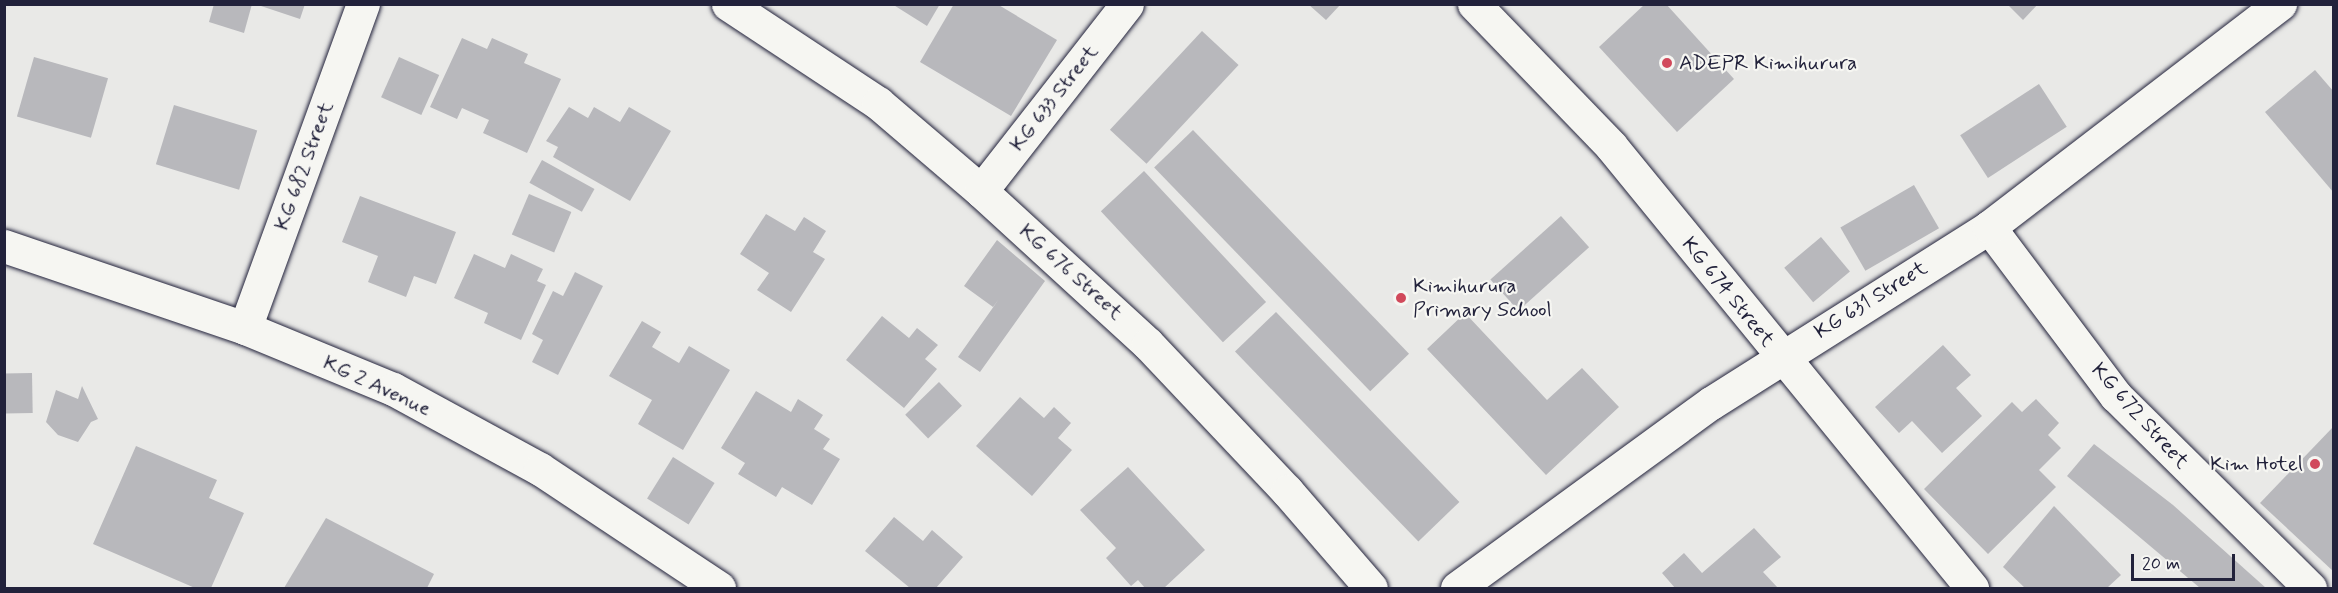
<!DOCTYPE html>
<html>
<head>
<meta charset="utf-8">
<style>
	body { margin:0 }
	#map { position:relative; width:2338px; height:593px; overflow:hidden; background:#e9e9e7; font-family:Mynerve,sans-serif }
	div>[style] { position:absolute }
	.building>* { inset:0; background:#b8b8bc; transform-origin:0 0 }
	.roads { filter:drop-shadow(0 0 2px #22223b) drop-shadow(0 0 2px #22223b) }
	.minor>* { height:33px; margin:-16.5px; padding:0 16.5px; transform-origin:16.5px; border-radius:16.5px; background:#f6f6f2 }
	.dots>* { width:16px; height:16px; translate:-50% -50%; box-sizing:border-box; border:3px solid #f6f6f2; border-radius:50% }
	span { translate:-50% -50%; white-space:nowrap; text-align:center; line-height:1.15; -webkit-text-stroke:4.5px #f6f6f2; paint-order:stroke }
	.poi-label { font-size:21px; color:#22223b }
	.left { translate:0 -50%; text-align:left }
	.right { translate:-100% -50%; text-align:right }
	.street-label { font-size:21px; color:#22223b }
	.frame { position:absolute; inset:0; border:6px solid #22223b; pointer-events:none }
	.scale { position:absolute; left:2131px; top:554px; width:104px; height:27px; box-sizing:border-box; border:3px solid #22223b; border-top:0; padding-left:8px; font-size:18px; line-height:21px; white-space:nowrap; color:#22223b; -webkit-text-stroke:4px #f6f6f2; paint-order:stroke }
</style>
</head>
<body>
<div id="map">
	<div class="building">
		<div style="clip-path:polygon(214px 4px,252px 4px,244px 33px,209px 22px)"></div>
		<div style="clip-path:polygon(255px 4px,305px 4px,300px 19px)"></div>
		<div style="clip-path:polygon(892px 4px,940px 4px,927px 26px)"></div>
		<div style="clip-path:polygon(954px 4px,997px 4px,1057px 40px,1011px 116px,920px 62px)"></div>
		<div style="clip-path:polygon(1308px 4px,1341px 4px,1326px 20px)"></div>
		<div style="clip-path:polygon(1645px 4px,1666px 4px,1734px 79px,1677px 132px,1599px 47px)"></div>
		<div style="clip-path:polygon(2007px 4px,2038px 4px,2023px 20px)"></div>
		<div style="left:1202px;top:31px;width:50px;height:135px;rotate:43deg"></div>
		<div style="clip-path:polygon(462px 38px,487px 49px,492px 38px,528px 54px,524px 63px,561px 79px,527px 153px,483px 133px,489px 120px,462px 108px,457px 119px,430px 107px)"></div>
		<div style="left:34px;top:57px;width:77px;height:62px;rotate:16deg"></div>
		<div style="left:399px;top:57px;width:44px;height:44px;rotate:24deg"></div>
		<div style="clip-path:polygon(2315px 70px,2334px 92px,2334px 193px,2265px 112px)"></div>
		<div style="left:2039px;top:84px;width:51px;height:94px;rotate:57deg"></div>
		<div style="left:174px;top:105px;width:87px;height:62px;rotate:17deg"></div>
		<div style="clip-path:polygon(569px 107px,588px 118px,594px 107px,620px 122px,629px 107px,671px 131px,630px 201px,553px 157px,558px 147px,546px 141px)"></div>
		<div style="left:1193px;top:130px;width:311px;height:54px;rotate:46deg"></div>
		<div style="left:542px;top:160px;width:60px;height:26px;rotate:29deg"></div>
		<div style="left:1144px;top:171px;width:179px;height:59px;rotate:47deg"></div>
		<div style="left:1914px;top:185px;width:50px;height:85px;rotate:60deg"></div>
		<div style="left:529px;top:194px;width:46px;height:44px;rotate:23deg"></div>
		<div style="clip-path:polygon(360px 196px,456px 232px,436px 284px,414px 276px,406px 297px,368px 282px,378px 256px,342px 242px)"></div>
		<div style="clip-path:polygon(766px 214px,795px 231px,804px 217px,826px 231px,813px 252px,825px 259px,791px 312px,757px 290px,769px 273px,740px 254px)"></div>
		<div style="left:1561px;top:216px;width:42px;height:95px;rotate:48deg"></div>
		<div style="left:1821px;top:237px;width:45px;height:48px;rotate:50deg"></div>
		<div style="clip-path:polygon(997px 240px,1045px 281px,980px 372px,958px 357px,999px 299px,993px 307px,964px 286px)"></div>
		<div style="clip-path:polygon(474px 254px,505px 268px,511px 254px,543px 269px,537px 281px,546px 285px,521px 340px,484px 323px,488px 313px,454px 298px)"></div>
		<div style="clip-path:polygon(575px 272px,603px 286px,558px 375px,532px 362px,543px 340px,532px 334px,553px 291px,563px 296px)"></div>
		<div style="left:1276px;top:312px;width:264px;height:57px;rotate:46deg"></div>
		<div style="clip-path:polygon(1465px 313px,1547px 400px,1582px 368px,1619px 407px,1546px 475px,1427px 349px)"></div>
		<div style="clip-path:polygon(882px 316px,909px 338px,917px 328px,938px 345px,925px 359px,937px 369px,904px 408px,846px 360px)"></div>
		<div style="clip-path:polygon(642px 321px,661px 332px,652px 347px,679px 363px,689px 346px,730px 370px,683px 450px,638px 424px,652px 400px,609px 376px)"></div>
		<div style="clip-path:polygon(1943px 345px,1971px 375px,1956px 388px,1982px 416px,1942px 453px,1912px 421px,1899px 433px,1875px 407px)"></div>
		<div style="left:32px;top:373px;width:40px;height:28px;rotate:89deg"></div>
		<div style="left:939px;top:382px;width:33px;height:47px;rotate:46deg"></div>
		<div style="clip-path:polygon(82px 386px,98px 419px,91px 422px,78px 442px,58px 435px,46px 422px,56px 390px,78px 399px)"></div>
		<div style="clip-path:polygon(756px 391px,791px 412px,798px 399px,823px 415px,814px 429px,830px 439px,823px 449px,840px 459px,812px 505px,782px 487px,776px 497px,738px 474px,745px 463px,721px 448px)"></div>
		<div style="clip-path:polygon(1020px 397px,1044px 418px,1054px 407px,1071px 423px,1058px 438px,1072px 450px,1032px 496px,976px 446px)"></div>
		<div style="clip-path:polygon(2036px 399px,2059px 423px,2048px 435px,2061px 448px,2039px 470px,2056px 487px,1988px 554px,1924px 489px,2012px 402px,2022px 412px)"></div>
		<div style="clip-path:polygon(2334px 426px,2334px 572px,2260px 503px)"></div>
		<div style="clip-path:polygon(2094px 444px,2173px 505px,2266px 588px,2200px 588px,2067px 476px)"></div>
		<div style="clip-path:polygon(136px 446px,217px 480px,209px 498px,244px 513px,211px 588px,195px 588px,93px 544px)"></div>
		<div style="left:673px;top:457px;width:49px;height:49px;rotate:32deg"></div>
		<div style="clip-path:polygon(1128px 467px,1205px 550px,1164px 588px,1145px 588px,1138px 580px,1131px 586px,1106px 558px,1116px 548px,1080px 510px)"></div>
		<div style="clip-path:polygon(2054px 506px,2121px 575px,2107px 588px,2025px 588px,2003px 567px)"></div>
		<div style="clip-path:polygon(894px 517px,923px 541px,932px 530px,963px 557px,936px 588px,910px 588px,865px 551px)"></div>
		<div style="clip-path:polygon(326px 518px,434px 574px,427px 588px,284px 588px)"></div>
		<div style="clip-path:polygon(1754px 528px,1781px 557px,1763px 572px,1778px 588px,1675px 588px,1662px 573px,1684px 553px,1702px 573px)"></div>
	</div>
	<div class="roads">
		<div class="minor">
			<div style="left:728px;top:4px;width:180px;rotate:33.4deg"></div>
			<div style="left:878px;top:103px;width:135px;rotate:40.5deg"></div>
			<div style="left:981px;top:191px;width:226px;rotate:42.5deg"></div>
			<div style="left:1148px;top:344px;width:202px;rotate:46.6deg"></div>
			<div style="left:1287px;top:491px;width:128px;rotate:49.1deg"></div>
			<div style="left:1474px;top:4px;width:197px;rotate:46deg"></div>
			<div style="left:1611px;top:146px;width:571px;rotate:50.76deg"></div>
			<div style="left:981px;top:191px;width:237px;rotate:-52deg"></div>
			<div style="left:1989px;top:227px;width:211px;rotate:53.1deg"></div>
			<div style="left:2116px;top:396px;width:273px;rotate:44.7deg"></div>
			<div style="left:4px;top:246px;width:255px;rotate:18.8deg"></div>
			<div style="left:245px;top:328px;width:160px;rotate:22.4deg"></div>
			<div style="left:393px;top:389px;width:167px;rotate:28.6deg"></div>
			<div style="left:540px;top:469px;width:215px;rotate:33.6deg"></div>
			<div style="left:245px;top:328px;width:345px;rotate:-70deg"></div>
			<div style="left:1457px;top:588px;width:314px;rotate:-36.1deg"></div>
			<div style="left:1711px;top:403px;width:329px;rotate:-32.3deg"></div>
			<div style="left:1989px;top:227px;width:367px;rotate:-37.5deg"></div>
		</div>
	</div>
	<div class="dots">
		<div style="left:1667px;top:63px;background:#d1495b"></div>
		<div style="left:1401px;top:298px;background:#d1495b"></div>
		<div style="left:2315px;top:464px;background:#d1495b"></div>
	</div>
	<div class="poi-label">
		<span class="left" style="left:1679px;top:63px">ADEPR Kimihurura</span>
		<span class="left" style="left:1413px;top:298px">Kimihurura<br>Primary School</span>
		<span class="right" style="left:2303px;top:464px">Kim Hotel</span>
	</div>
	<div class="street-label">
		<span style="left:1054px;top:98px;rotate:-52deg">KG 633 Street</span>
		<span style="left:304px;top:166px;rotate:-70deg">KG 682 Street</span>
		<span style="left:1071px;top:272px;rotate:42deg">KG 676 Street</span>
		<span style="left:1728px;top:292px;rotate:51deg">KG 674 Street</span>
		<span style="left:1871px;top:300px;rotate:-32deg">KG 631 Street</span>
		<span style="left:377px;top:386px;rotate:25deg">KG 2 Avenue</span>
		<span style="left:2140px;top:416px;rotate:48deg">KG 672 Street</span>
	</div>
	<div class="frame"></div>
	<div class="scale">20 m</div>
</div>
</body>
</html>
